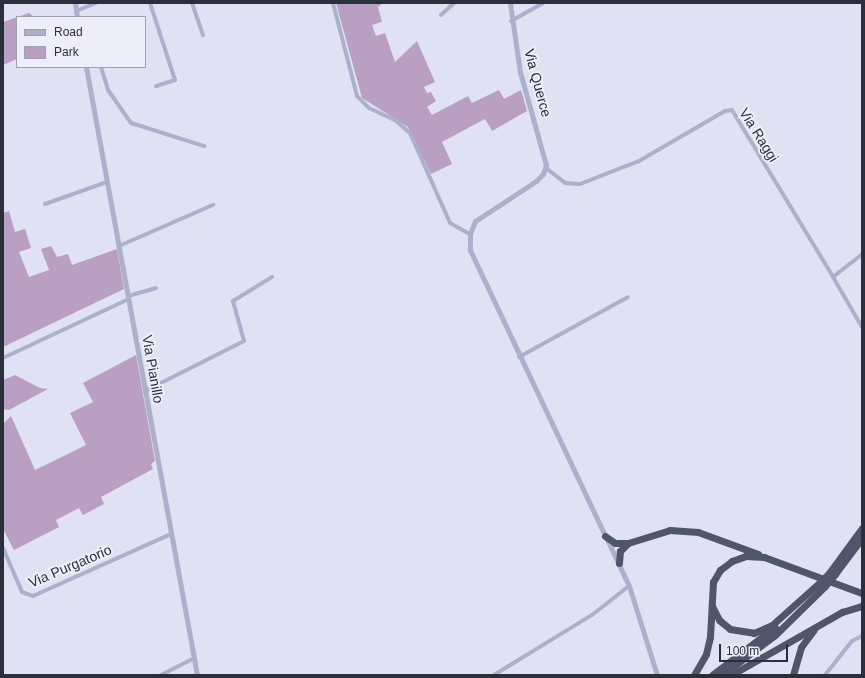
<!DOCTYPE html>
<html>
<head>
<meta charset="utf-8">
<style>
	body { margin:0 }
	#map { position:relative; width:865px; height:678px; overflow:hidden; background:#e0e1f3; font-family:Helvetica,sans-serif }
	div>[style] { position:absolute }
	.green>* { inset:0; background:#b9a0c2 }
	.minor>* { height:4px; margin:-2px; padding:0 2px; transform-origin:2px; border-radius:2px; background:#acb0cb }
	.tertiary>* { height:5px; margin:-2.5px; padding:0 2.5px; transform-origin:2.5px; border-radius:2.5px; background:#acb0cb }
	.trunk>* { height:7px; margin:-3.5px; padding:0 3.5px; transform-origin:3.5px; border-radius:3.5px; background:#4f566a }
	.trunk-bridge>* { height:7px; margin:-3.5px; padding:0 3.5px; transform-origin:3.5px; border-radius:3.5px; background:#4f566a }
	span { translate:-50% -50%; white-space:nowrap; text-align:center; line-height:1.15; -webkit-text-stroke:4px #edeefa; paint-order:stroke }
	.street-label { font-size:14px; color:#2b2f39 }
	.frame { position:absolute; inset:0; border:4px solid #2b2f39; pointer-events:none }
	.legend { position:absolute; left:16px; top:16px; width:130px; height:52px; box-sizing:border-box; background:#edeefa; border:1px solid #9fa2ad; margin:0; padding:5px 7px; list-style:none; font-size:12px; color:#2b2f39 }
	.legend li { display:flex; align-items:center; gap:8px; height:20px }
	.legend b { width:20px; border:1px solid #9fa2ad }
	.scale { position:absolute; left:719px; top:644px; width:69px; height:18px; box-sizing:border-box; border:2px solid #2b2f39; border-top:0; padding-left:5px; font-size:12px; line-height:14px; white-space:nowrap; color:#2b2f39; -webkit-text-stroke:3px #edeefa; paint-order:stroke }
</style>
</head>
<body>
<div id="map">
	<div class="green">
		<div style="clip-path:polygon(336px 3px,383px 3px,378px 7px,382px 22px,372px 25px,376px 36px,385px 33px,395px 62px,417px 41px,435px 82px,424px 87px,427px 93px,431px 92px,436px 101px,427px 107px,432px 115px,468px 96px,472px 103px,499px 90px,504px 99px,521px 90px,527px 111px,492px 131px,485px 119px,442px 142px,452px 164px,431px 174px,408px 127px,362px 98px)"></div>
		<div style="clip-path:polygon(29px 13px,34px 17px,17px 17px,17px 59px,3px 65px,3px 22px)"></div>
		<div style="clip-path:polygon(9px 211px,15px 232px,25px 229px,31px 248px,19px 252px,29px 277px,49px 270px,41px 249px,51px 246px,57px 257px,68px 254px,72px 265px,117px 249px,124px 289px,3px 347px,3px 213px)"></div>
		<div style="clip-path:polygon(136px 355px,155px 461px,151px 464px,153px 469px,101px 497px,104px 504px,83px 515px,79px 508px,56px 520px,59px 527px,14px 550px,3px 529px,3px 424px,11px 416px,35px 470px,86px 445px,70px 413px,93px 402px,83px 383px)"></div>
		<div style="clip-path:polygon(15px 375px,40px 388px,48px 389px,9px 410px,3px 409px,3px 380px)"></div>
	</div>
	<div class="minor">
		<div style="left:150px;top:3px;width:81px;rotate:72deg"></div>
		<div style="left:175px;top:80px;width:20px;rotate:162deg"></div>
		<div style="left:192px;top:3px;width:34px;rotate:71deg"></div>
		<div style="left:333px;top:3px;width:96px;rotate:75.5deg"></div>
		<div style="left:357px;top:96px;width:17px;rotate:45deg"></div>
		<div style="left:369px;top:108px;width:29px;rotate:25deg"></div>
		<div style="left:395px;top:120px;width:20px;rotate:41deg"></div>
		<div style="left:410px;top:133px;width:98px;rotate:66deg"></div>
		<div style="left:450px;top:223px;width:23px;rotate:29deg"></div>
		<div style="left:76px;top:11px;width:22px;rotate:-22deg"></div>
		<div style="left:441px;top:15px;width:18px;rotate:-43deg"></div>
		<div style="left:511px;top:21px;width:37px;rotate:-29deg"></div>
		<div style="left:101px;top:67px;width:24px;rotate:73deg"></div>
		<div style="left:108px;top:90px;width:40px;rotate:55.1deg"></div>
		<div style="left:131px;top:123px;width:77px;rotate:17.5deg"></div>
		<div style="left:546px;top:168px;width:24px;rotate:38deg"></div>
		<div style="left:565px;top:183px;width:15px;rotate:4deg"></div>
		<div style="left:580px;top:184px;width:63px;rotate:-21.3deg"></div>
		<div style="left:639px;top:161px;width:99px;rotate:-30.2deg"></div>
		<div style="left:725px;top:111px;width:7px;rotate:-8deg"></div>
		<div style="left:732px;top:110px;width:195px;rotate:58.8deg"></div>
		<div style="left:833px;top:277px;width:37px;rotate:-38deg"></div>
		<div style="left:45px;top:204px;width:66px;rotate:-19.5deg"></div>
		<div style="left:119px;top:246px;width:103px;rotate:-23.6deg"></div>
		<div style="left:833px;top:277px;width:58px;rotate:59.9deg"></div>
		<div style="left:128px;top:296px;width:29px;rotate:-16deg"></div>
		<div style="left:519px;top:357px;width:124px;rotate:-28.8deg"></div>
		<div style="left:3px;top:358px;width:139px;rotate:-25.1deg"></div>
		<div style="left:145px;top:391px;width:111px;rotate:-26.8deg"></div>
		<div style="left:244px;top:341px;width:41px;rotate:-105.4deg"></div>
		<div style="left:233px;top:301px;width:46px;rotate:-31.6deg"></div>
		<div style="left:3px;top:548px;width:48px;rotate:66.6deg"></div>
		<div style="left:22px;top:592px;width:12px;rotate:20deg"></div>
		<div style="left:33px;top:596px;width:151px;rotate:-24.2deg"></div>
		<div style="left:161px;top:675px;width:37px;rotate:-27deg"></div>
		<div style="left:494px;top:675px;width:115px;rotate:-31.5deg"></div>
		<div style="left:592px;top:615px;width:47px;rotate:-38.1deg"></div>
		<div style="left:825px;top:675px;width:43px;rotate:-51.5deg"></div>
		<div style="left:852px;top:641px;width:11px;rotate:-27deg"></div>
	</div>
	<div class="tertiary">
		<div style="left:75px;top:3px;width:14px;rotate:82deg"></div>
		<div style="left:510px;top:3px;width:70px;rotate:81.8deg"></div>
		<div style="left:520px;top:72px;width:97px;rotate:74.4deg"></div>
		<div style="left:546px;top:165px;width:9px;rotate:108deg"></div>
		<div style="left:543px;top:174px;width:10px;rotate:135deg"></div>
		<div style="left:536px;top:181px;width:73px;rotate:146.7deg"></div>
		<div style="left:475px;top:221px;width:14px;rotate:111deg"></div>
		<div style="left:470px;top:234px;width:16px;rotate:90deg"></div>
		<div style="left:470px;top:250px;width:312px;rotate:64.7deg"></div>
		<div style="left:86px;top:67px;width:618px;rotate:79.65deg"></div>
		<div style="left:606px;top:537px;width:54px;rotate:64.9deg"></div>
		<div style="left:629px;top:586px;width:93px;rotate:72.5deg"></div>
	</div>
	<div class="trunk">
		<div style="left:605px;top:536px;width:12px;rotate:35deg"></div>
		<div style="left:615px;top:543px;width:13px"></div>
		<div style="left:619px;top:563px;width:12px;rotate:-85deg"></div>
		<div style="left:620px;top:551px;width:11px;rotate:-45deg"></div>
		<div style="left:628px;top:543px;width:44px;rotate:-17.2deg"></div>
		<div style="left:670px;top:530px;width:28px;rotate:4deg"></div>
		<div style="left:698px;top:532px;width:64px;rotate:20.1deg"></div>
		<div style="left:829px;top:573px;width:56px;rotate:-53.7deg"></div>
		<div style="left:835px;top:574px;width:45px;rotate:-53.1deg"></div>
		<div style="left:712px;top:606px;width:16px;rotate:63deg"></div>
		<div style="left:719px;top:620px;width:14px;rotate:39deg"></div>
		<div style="left:730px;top:629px;width:24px;rotate:9deg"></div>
		<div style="left:754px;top:633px;width:20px;rotate:-24deg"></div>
		<div style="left:772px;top:625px;width:63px;rotate:-41.8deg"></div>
		<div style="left:694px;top:675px;width:24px;rotate:-60deg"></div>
		<div style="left:706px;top:654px;width:17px;rotate:-77deg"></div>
		<div style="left:710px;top:637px;width:55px;rotate:-86.9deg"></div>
		<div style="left:713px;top:582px;width:14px;rotate:-60deg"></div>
		<div style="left:720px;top:570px;width:15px;rotate:-37deg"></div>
		<div style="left:732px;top:561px;width:15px;rotate:-20deg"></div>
		<div style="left:746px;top:556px;width:18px;rotate:3deg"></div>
		<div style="left:764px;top:557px;width:104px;rotate:20.2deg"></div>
		<div style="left:712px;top:675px;width:79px;rotate:-37.3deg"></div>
		<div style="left:722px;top:675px;width:66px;rotate:-37deg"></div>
		<div style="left:775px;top:635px;width:70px;rotate:-44.4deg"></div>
		<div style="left:731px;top:675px;width:128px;rotate:-29.6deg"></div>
		<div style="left:842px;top:612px;width:21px;rotate:-17deg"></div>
		<div style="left:793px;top:675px;width:29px;rotate:-74deg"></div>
		<div style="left:801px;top:647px;width:21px;rotate:-53deg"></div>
	</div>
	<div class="trunk-bridge">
		<div style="left:819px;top:583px;width:14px;rotate:-45deg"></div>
		<div style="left:825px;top:586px;width:16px;rotate:-50deg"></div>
	</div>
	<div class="street-label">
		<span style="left:538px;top:83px;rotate:75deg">Via Querce</span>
		<span style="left:759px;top:135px;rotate:58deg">Via Raggi</span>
		<span style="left:153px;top:369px;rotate:80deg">Via Pianillo</span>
		<span style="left:70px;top:566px;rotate:-23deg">Via Purgatorio</span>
	</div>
	<div class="frame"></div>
	<ul class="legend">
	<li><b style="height:5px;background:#acb0cb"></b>Road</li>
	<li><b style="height:11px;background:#b9a0c2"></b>Park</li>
	</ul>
	<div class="scale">100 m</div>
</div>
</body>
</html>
